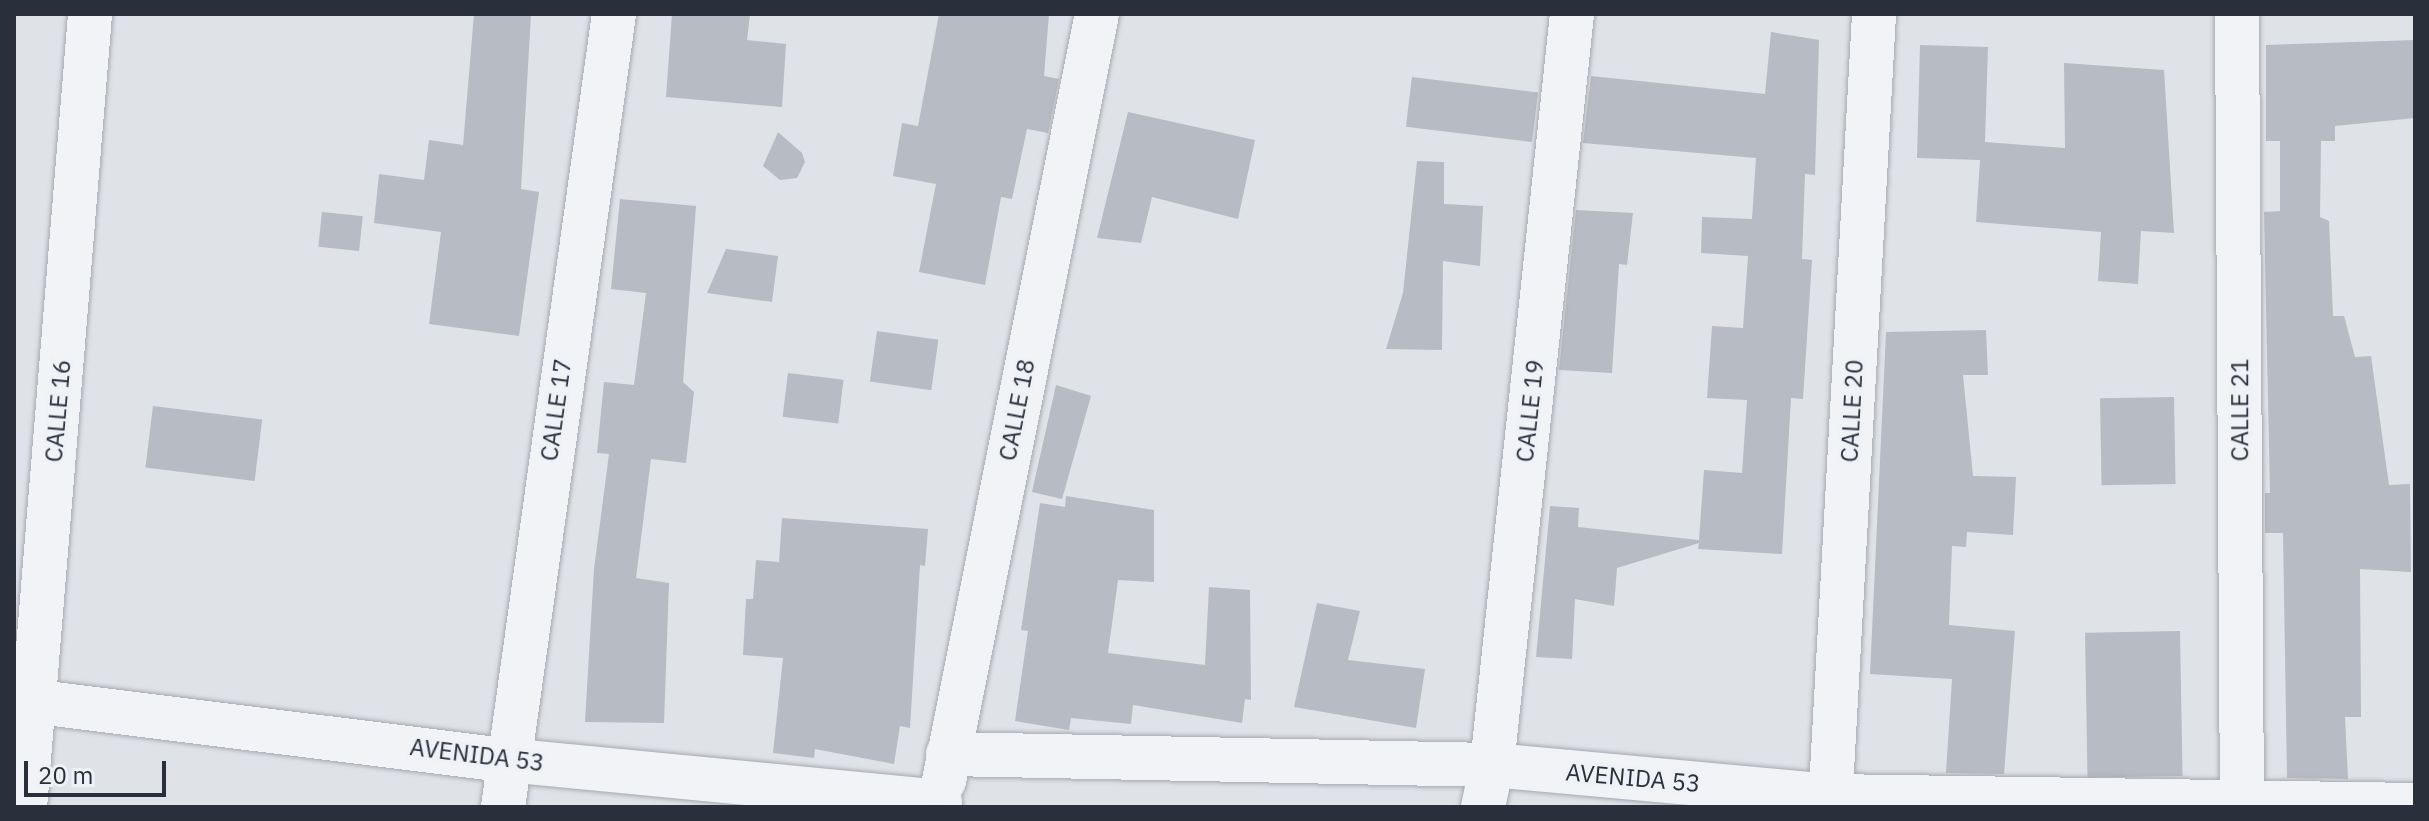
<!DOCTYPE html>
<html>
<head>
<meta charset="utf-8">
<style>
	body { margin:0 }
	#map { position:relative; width:2429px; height:821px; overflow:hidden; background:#dfe2e7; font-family:"IBM Plex Sans",sans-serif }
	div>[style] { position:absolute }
	.building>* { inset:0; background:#b7bbc3; transform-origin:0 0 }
	.roads { filter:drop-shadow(0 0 2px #a5a9b0) drop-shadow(0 0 2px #a5a9b0) }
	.street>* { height:44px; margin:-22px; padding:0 22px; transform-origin:22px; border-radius:22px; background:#f1f3f6 }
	span { translate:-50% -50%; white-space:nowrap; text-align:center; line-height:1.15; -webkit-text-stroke:6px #eef1f5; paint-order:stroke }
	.street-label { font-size:24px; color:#2a2f3c }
	.frame { position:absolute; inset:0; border:16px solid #2a2f3c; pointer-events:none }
	.scale { position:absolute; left:24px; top:761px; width:142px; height:36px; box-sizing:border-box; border:4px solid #2a2f3c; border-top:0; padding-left:10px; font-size:24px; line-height:28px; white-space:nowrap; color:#2a2f3c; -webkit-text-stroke:6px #eef1f5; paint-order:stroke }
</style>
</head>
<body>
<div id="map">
	<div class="building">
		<div style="clip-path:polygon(474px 14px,531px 14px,521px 189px,539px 192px,519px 336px,429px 324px,441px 232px,374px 223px,379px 174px,424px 180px,429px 140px,463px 145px)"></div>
		<div style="clip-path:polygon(672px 14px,750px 14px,747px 40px,786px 44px,782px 107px,666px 97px)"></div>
		<div style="clip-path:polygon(939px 14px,1049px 14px,1044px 76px,1059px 79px,1048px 133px,1027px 129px,1012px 199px,1001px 197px,985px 285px,919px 272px,936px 184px,893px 176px,902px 123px,918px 126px)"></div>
		<div style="clip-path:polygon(1771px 32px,1819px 40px,1815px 175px,1805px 174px,1802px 259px,1812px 260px,1803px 399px,1791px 398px,1782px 554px,1698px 549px,1699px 543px,1617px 568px,1614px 606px,1575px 599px,1572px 659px,1536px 657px,1550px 506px,1579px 508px,1578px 527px,1699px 540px,1704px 470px,1742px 473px,1747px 400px,1707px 398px,1712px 326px,1743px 328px,1748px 256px,1701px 253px,1702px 217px,1752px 219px,1756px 158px,1583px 143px,1591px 76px,1765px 94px)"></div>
		<div style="clip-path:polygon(2415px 40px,2415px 118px,2335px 126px,2335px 141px,2321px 141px,2320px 217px,2329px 221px,2333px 316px,2344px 316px,2355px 357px,2371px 356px,2389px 485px,2410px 484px,2411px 572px,2360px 569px,2361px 717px,2345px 717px,2348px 779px,2287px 778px,2283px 533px,2265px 533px,2265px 493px,2270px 493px,2264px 212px,2280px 211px,2280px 141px,2266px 141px,2266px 45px)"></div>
		<div style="clip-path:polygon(1920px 45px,1988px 47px,1985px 142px,2065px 148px,2064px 63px,2164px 70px,2174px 233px,2141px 231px,2138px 284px,2098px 281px,2101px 232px,1976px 222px,1980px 160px,1917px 158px)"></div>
		<div style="left:1412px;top:77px;width:127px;height:50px;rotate:7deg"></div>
		<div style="clip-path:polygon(1128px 112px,1255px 140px,1238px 219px,1152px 197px,1141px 243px,1097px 238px)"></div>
		<div style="clip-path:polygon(778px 132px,802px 153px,805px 162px,797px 178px,780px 180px,763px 166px)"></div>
		<div style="clip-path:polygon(1417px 161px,1444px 162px,1444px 204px,1483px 206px,1480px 266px,1443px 261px,1442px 350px,1386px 349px,1403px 293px)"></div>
		<div style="clip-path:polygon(620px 199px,696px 206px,683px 382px,694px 392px,686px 463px,651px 459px,636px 578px,669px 583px,664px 723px,585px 722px,594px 569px,609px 454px,597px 453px,604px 382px,634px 385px,646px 293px,611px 289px)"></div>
		<div style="clip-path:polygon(1576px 210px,1633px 213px,1627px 265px,1619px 264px,1612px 373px,1559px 370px)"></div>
		<div style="left:322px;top:212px;width:41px;height:35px;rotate:6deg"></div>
		<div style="clip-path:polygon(726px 249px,778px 256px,772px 302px,707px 293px)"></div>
		<div style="clip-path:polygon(1986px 330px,1988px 375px,1963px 375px,1973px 476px,2016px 477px,2013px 535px,1967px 532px,1966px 547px,1952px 546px,1949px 625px,2015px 631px,2004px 774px,1946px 773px,1952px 679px,1870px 674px,1886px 332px)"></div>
		<div style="left:877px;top:331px;width:62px;height:51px;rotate:8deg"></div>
		<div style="left:788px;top:373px;width:56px;height:44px;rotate:7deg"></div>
		<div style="clip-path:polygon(1056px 385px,1091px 396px,1062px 499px,1032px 492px)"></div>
		<div style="left:2174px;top:397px;width:87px;height:74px;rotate:89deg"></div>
		<div style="left:153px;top:406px;width:110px;height:62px;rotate:7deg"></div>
		<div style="clip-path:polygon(1066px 496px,1154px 510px,1154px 582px,1118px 580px,1108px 653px,1205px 665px,1209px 587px,1250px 590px,1251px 700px,1245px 699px,1242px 723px,1133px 705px,1131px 724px,1071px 718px,1069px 730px,1015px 721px,1028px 631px,1021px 630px,1040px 503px,1065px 507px)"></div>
		<div style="clip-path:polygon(782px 518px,928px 529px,925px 566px,920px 565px,910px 728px,900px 726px,894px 764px,815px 749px,814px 758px,773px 753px,783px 658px,743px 655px,746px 599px,753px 599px,756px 560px,779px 562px)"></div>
		<div style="clip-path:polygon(1317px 603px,1360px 611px,1348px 660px,1425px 669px,1416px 728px,1294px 707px)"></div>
		<div style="left:2180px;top:631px;width:145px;height:95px;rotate:89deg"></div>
	</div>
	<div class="roads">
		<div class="street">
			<div style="left:2237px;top:14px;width:793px;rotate:89.64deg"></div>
			<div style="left:14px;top:699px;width:496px;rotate:7.1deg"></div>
			<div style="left:506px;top:760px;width:436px;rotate:5.5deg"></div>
			<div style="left:948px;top:754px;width:544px;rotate:1.16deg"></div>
			<div style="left:1492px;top:765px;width:340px;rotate:5.2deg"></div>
			<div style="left:1831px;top:796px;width:584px;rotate:0.88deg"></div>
			<div style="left:944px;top:781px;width:782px;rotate:-78.72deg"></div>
			<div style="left:25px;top:807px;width:796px;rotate:-85.31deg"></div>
			<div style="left:503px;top:807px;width:801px;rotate:-82.03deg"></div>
			<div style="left:1483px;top:807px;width:43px;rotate:-77.9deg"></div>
			<div style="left:1492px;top:765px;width:755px;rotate:-83.92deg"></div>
			<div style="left:1830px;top:807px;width:794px;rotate:-86.82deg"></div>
		</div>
	</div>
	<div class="street-label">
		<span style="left:556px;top:410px;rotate:-82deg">CALLE 17</span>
		<span style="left:1017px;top:410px;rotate:-79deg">CALLE 18</span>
		<span style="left:2240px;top:410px;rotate:-90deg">CALLE 21</span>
		<span style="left:58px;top:411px;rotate:-85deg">CALLE 16</span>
		<span style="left:1530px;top:411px;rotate:-84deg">CALLE 19</span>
		<span style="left:1852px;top:411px;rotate:-87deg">CALLE 20</span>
		<span style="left:477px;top:755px;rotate:7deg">AVENIDA 53</span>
		<span style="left:1633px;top:778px;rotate:5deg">AVENIDA 53</span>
	</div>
	<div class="frame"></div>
	<div class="scale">20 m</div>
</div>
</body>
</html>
